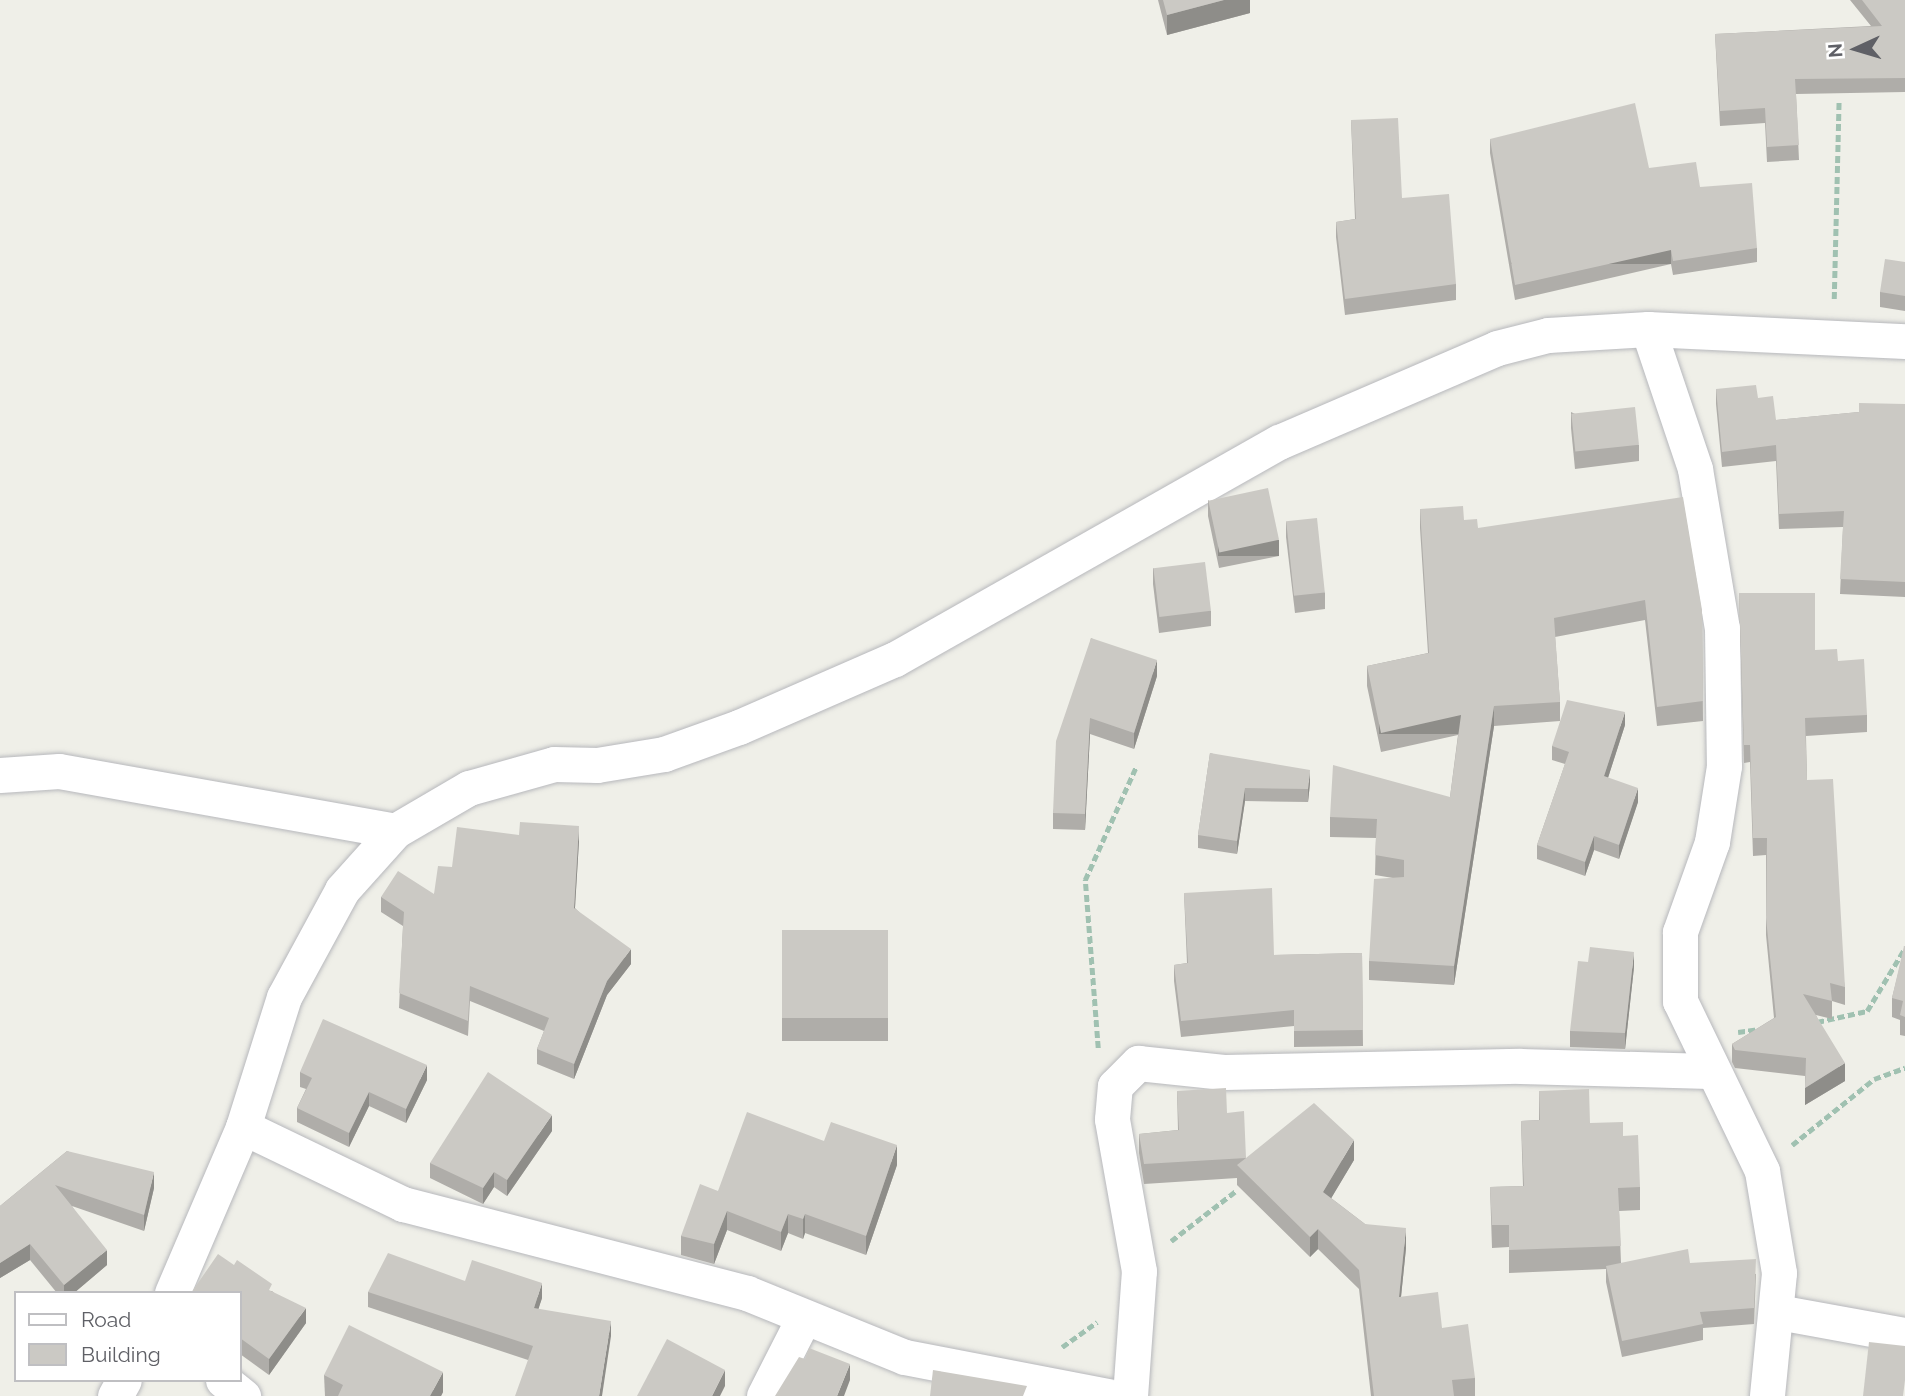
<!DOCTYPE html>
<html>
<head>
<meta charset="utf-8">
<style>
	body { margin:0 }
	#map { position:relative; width:1905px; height:1396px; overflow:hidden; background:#efefe8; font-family:Raleway,sans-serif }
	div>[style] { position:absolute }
	.path>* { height:4.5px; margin-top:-2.25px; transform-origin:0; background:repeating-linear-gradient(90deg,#a0c1b1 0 7px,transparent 0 10.5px) }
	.roads { filter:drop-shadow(0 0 2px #b7b8bc) drop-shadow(0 0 2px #b7b8bc) }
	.street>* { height:35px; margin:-17.5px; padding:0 17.5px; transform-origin:17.5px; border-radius:17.5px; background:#fff }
	.wall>* { inset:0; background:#afada9; transform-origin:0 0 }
	.shaded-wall>* { inset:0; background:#8e8d89; transform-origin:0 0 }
	.building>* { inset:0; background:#cbc9c4; transform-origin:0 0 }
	span { translate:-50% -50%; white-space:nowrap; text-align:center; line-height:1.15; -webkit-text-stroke:6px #fff; paint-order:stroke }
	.legend { position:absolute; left:14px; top:1291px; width:228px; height:91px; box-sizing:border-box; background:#fff; border:2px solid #bfbfc2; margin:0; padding:9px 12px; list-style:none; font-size:21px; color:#5f6066 }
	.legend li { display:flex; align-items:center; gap:14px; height:35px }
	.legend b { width:35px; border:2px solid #bfbfc2 }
	.north { position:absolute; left:1821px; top:14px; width:70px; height:70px; -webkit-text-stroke:5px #fff; paint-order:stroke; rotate:266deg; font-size:19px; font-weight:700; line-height:28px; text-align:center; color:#5f6066 }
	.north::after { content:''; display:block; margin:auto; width:24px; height:32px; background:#5f6066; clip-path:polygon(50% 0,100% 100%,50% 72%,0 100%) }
</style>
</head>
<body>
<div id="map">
	<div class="path">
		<div style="left:1834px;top:299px;width:198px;rotate:-88.6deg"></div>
		<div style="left:1817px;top:1022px;width:51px;rotate:-12.4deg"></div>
		<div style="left:1867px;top:1011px;width:74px;rotate:-58.9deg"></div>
		<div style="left:1738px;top:1032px;width:22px;rotate:-8deg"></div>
		<div style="left:1098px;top:1048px;width:169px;rotate:-94.4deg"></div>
		<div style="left:1085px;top:880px;width:124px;rotate:-65.7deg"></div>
		<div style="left:1792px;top:1145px;width:105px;rotate:-38.8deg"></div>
		<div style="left:1874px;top:1079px;width:33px;rotate:-20deg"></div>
		<div style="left:1171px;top:1241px;width:83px;rotate:-37.7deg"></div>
		<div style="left:1062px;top:1347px;width:43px;rotate:-35.5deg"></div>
	</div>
	<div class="roads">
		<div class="street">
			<div style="left:1648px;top:329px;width:148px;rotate:71.4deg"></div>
			<div style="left:1695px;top:469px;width:161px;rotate:80.4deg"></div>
			<div style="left:1722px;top:628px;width:138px;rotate:89.2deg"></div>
			<div style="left:1724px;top:766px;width:77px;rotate:99deg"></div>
			<div style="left:1712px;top:842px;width:96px;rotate:109.6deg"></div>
			<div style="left:1680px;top:932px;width:69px;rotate:90deg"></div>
			<div style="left:1680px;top:1001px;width:189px;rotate:64.2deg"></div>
			<div style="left:1762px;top:1171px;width:103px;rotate:80.5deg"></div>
			<div style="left:1779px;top:1273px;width:124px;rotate:95.6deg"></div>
			<div style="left:0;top:775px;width:59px;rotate:-3.9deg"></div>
			<div style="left:59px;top:771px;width:341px;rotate:10.1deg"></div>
			<div style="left:243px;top:1127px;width:178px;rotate:25.7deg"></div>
			<div style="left:403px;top:1204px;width:355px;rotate:14.5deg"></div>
			<div style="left:747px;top:1293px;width:170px;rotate:22.1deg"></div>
			<div style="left:905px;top:1357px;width:207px;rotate:10.9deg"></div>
			<div style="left:172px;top:1293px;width:181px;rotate:-66.8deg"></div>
			<div style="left:243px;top:1127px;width:136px;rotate:-72.5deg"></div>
			<div style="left:284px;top:997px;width:122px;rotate:-61.5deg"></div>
			<div style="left:342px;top:890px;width:79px;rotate:-48.1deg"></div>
			<div style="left:395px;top:831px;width:86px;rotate:-30.2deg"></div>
			<div style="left:469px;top:788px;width:88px;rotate:-15.8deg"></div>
			<div style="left:554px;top:764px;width:43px;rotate:1.3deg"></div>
			<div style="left:597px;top:765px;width:68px;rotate:-9.3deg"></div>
			<div style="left:664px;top:754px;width:80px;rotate:-19.8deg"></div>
			<div style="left:739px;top:727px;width:170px;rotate:-23.6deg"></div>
			<div style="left:895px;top:659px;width:441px;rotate:-29.5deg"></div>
			<div style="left:1279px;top:442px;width:237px;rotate:-23.3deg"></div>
			<div style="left:1497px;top:348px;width:53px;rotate:-14.3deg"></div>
			<div style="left:1548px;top:335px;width:100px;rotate:-3.4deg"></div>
			<div style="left:1648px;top:329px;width:257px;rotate:2.7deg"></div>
			<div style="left:1778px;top:1312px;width:129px;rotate:10.3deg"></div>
			<div style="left:223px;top:1380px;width:26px;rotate:39deg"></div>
			<div style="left:115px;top:1396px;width:18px;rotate:-61deg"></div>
			<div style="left:764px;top:1396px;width:86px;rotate:-63.1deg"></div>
			<div style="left:1130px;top:1396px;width:125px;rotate:-85.9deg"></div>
			<div style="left:1139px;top:1271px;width:154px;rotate:-100.1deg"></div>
			<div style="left:1112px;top:1119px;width:33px;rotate:-85deg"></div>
			<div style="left:1115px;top:1086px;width:33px;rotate:-45deg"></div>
			<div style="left:1138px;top:1063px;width:86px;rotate:6deg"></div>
			<div style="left:1224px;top:1072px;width:296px;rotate:-1.2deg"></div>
			<div style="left:1520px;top:1066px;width:189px;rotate:1.5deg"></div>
		</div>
	</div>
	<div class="wall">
		<div style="clip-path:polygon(1158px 0,1250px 0,1250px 13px,1167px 35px)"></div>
		<div style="clip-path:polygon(1850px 0,1905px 0,1905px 92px,1796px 94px,1799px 160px,1767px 162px,1765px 123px,1720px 126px,1715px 34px,1871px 26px)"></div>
		<div style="clip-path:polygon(1351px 120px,1456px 284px,1456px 300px,1345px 315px,1336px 237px,1336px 222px,1355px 219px)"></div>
		<div style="clip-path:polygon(1490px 139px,1649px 168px,1700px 187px,1757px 248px,1757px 262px,1673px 275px,1671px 264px,1515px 300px,1490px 153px)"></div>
		<div style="clip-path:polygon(1905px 262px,1905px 311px,1880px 307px,1880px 292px)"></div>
		<div style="clip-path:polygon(1716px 389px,1758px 398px,1776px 420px,1859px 412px,1905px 404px,1905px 597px,1840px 594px,1843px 527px,1779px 529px,1776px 461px,1722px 467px,1716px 404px)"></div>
		<div style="clip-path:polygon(1571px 412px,1639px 445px,1639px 461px,1575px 469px,1571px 428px)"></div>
		<div style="clip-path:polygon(1208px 500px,1279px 556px,1219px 568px,1208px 516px)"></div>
		<div style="clip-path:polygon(1420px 509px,1464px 520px,1478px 528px,1702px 610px,1703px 721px,1657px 726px,1645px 620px,1555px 637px,1560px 702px,1560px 721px,1494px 726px,1454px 985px,1369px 980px,1369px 961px,1393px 878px,1375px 875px,1376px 838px,1330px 837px,1330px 817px,1450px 797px,1458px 735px,1381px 752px,1367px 686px,1367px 666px,1428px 653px,1420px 528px)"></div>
		<div style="clip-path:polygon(1286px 521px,1325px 593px,1325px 609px,1295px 613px,1286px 537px)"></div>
		<div style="clip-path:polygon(1153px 568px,1211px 611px,1211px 626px,1159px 633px,1153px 584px)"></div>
		<div style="clip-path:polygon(1739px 593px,1815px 650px,1838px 661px,1867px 715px,1867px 732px,1806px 736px,1807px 780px,1845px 987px,1845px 1005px,1832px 1001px,1832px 1019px,1816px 1015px,1845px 1081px,1805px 1105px,1805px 1076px,1735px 1068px,1732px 1062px,1732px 1044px,1774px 1018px,1766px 935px,1766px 855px,1753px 856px,1750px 762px,1744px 763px)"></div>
		<div style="clip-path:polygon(1091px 638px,1157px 676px,1134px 749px,1090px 734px,1085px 830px,1053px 829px,1053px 813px)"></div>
		<div style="clip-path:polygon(1625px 725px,1608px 778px,1638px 802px,1619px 859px,1594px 850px,1585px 876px,1537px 859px,1537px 845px,1565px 764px,1552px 760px,1552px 746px)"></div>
		<div style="clip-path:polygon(1210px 753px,1310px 783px,1308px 802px,1245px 801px,1237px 854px,1198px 848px,1198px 835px)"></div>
		<div style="clip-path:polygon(519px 835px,579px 841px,575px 908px,631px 964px,607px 995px,574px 1079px,537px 1064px,537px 1049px,544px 1031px,470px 1001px,468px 1036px,399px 1008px,403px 926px,381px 912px,381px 897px,434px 894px,452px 867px)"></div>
		<div style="clip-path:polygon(1184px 893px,1274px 955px,1362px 953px,1363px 1046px,1294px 1047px,1294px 1026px,1181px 1037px,1174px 981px,1174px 965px,1187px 963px)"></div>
		<div style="left:782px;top:930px;width:106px;height:111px"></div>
		<div style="clip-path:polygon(1905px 946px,1905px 1036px,1900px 1035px,1900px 1020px,1892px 1017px,1892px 998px)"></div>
		<div style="clip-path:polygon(1634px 967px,1625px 1049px,1570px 1047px,1570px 1031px)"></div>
		<div style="clip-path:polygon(300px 1072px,427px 1080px,406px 1123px,369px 1106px,349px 1147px,297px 1122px,297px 1108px,306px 1089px,300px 1087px)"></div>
		<div style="clip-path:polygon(1177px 1091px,1227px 1113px,1246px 1158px,1354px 1160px,1331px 1198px,1365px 1224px,1406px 1248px,1401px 1297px,1442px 1328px,1475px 1378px,1475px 1396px,1371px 1396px,1359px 1289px,1318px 1249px,1310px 1257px,1237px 1185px,1237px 1178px,1144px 1184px,1139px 1153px,1139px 1134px,1178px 1130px)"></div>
		<div style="clip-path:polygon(1539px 1091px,1590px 1123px,1623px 1136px,1640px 1187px,1640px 1210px,1619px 1211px,1621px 1263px,1690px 1263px,1756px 1274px,1754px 1324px,1703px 1328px,1703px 1340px,1622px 1357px,1606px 1282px,1606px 1269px,1509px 1273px,1509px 1247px,1492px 1248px,1490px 1187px,1523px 1186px,1521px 1121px,1539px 1120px)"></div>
		<div style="clip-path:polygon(552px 1131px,507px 1196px,494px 1187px,483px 1204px,430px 1178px,430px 1163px)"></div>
		<div style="clip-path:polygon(824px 1141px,897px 1165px,866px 1255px,805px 1233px,803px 1239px,788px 1233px,781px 1251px,727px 1230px,714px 1264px,681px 1255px,681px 1236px,718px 1191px)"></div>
		<div style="clip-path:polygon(67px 1151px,154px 1188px,144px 1231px,72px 1206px,107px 1265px,74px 1293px,57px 1293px,30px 1260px,0 1278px,0 1206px)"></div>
		<div style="clip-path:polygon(465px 1281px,542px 1298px,538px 1309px,611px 1336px,528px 1360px,368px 1307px,368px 1292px)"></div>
		<div style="clip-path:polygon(272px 1291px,306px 1323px,269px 1375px,240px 1354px,240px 1293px)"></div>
		<div style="clip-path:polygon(324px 1375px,443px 1392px,441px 1396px,325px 1396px)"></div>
	</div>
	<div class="shaded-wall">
		<div style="clip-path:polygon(1224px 0,1250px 0,1250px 13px,1167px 35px,1167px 15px)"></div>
		<div style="left:1671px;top:250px;width:14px;height:160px;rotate:90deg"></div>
		<div style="left:1279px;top:540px;width:16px;height:61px;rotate:90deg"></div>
		<div style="clip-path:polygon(1157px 660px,1157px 676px,1134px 749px,1134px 733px)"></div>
		<div style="clip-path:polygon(1494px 706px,1494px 726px,1454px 985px,1454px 966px)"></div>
		<div style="clip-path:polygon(1625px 712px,1625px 725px,1604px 790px,1604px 776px)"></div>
		<div style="left:1461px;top:715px;width:19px;height:82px;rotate:90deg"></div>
		<div style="clip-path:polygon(1090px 718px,1090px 734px,1085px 830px,1085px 814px)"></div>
		<div style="clip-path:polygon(1310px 770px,1310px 783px,1308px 802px,1308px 789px)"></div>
		<div style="clip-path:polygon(1245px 788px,1245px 801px,1237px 854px,1237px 841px)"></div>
		<div style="clip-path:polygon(1638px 788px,1638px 802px,1619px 859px,1619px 845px)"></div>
		<div style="clip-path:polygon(579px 826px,579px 841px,574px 923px,574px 908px)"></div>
		<div style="clip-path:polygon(1594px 836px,1594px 850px,1585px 876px,1585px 862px)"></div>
		<div style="clip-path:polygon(631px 949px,631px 964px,607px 995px,574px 1079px,574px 1064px,607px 981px)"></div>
		<div style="clip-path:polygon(1634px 952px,1634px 967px,1625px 1049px,1625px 1033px)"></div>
		<div style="clip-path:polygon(1845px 1063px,1845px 1081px,1805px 1105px,1805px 1088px)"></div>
		<div style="clip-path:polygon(427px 1065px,427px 1080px,406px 1123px,406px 1109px)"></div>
		<div style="clip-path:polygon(369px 1092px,369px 1106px,349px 1147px,349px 1133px)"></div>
		<div style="clip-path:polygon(552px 1115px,552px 1131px,507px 1196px,507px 1180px)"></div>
		<div style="clip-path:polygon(1354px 1140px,1354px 1160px,1323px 1212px,1323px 1192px)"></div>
		<div style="clip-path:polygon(897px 1145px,897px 1165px,866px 1255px,866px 1236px)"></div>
		<div style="clip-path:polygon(154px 1172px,154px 1188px,144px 1231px,144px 1215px)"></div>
		<div style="clip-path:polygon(494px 1172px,494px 1187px,483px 1204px,483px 1188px)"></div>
		<div style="clip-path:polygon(727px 1211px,727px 1230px,714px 1264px,714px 1244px)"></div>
		<div style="clip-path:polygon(788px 1214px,788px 1233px,781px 1251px,781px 1232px)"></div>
		<div style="clip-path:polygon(805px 1214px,805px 1233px,803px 1239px,803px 1219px)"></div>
		<div style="clip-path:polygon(1406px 1228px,1406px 1248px,1399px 1316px,1399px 1297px)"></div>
		<div style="clip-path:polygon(1318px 1229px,1318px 1249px,1310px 1257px,1310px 1237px)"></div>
		<div style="clip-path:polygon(30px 1244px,30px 1260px,0 1278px,0 1263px)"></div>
		<div style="clip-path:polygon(107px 1250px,107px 1265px,74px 1293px,64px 1293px,64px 1285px)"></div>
		<div style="clip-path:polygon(542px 1283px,542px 1298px,534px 1323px,534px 1308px)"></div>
		<div style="clip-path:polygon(306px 1308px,306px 1323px,269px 1375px,269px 1359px)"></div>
		<div style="clip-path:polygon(611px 1321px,611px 1336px,602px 1396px,599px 1396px)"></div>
		<div style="clip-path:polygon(850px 1364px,850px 1380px,844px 1396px,837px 1396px)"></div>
		<div style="clip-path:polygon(725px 1370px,725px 1386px,720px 1396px,712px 1396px)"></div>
		<div style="clip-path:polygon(443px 1372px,443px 1392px,441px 1396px,430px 1396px)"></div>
	</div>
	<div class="building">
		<div style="clip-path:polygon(1163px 0,1224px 0,1167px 15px)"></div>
		<div style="clip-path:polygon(1862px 0,1905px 0,1905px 78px,1795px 79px,1799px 145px,1767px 147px,1765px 108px,1720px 111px,1715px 34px,1882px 26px)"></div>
		<div style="clip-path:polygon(1635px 103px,1649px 168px,1696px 162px,1700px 187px,1752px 183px,1757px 248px,1673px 261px,1671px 250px,1515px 285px,1490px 139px)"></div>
		<div style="clip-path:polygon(1398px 118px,1402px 198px,1449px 194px,1456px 284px,1345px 299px,1336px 222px,1356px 219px,1351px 120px)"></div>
		<div style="clip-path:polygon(1885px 259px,1905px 262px,1905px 296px,1880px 292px)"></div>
		<div style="clip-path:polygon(1756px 385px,1758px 398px,1773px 396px,1776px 420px,1859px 412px,1859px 403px,1905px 404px,1905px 582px,1840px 579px,1844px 511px,1779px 514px,1776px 445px,1722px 452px,1716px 389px)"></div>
		<div style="left:1635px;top:407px;width:38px;height:64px;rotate:84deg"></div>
		<div style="left:1268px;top:488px;width:53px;height:61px;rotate:78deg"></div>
		<div style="clip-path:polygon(1683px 497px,1702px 610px,1703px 701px,1657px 707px,1645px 600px,1554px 618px,1560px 702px,1494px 706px,1454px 966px,1369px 961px,1374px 879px,1404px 877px,1404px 860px,1375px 855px,1377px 819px,1330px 817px,1333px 765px,1450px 797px,1461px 715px,1381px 733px,1367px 666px,1429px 653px,1420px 509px,1463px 506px,1464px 520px,1477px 519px,1478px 528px)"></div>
		<div style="left:1317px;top:518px;width:75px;height:31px;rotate:84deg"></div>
		<div style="left:1205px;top:562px;width:49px;height:52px;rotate:83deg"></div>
		<div style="clip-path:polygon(1739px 593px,1815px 593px,1815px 650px,1837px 649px,1838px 661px,1864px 659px,1867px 715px,1805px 718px,1807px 780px,1833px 779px,1845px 987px,1830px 983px,1832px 1001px,1803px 994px,1845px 1063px,1805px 1088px,1806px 1058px,1735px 1050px,1732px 1044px,1776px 1017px,1766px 918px,1767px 838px,1753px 838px,1750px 745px,1744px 745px)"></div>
		<div style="clip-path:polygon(1091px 638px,1157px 660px,1134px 733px,1090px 718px,1085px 814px,1053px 813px,1056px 741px)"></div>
		<div style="clip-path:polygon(1567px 700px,1625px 712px,1604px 776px,1638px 788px,1619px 845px,1594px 836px,1585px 862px,1537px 845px,1569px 752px,1552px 746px)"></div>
		<div style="clip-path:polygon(1210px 753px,1310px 770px,1308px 789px,1245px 788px,1237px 841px,1198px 835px)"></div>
		<div style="clip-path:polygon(520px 822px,579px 826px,574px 908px,631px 949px,607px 981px,574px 1064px,537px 1049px,549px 1018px,470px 986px,468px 1021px,399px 993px,404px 912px,381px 897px,398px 871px,434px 894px,438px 866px,452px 867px,457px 827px,519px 835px)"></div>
		<div style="clip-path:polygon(1272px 888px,1274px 955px,1362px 953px,1363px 1030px,1294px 1031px,1294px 1010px,1181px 1021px,1174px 965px,1188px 963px,1184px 893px)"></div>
		<div style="left:782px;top:930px;width:106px;height:88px"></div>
		<div style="clip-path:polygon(1904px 946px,1905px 946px,1905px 1017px,1900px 1015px,1903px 1001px,1892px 998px)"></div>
		<div style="clip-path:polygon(1590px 947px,1634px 952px,1625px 1033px,1570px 1031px,1578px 961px,1588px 962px)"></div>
		<div style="clip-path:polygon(323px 1019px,427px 1065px,406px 1109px,369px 1092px,349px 1133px,297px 1108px,312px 1078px,300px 1072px)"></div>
		<div style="clip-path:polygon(488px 1072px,552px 1115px,507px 1180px,494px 1172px,483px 1188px,430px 1163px)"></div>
		<div style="clip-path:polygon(1226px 1088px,1227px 1113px,1244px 1111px,1246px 1158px,1314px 1103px,1354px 1140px,1323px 1192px,1365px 1224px,1406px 1228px,1399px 1297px,1438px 1292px,1442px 1328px,1468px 1324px,1475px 1378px,1452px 1380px,1454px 1396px,1374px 1396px,1359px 1270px,1318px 1229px,1310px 1237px,1237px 1165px,1246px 1158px,1144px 1164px,1139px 1134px,1179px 1130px,1177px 1091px)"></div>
		<div style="clip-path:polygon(1589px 1089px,1590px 1123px,1623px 1122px,1623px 1136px,1638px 1135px,1640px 1187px,1618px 1188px,1621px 1246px,1509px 1250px,1509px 1225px,1492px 1225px,1490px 1187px,1524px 1186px,1521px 1121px,1540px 1120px,1539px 1091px)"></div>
		<div style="clip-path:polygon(747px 1112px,824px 1141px,831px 1122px,897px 1145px,866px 1236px,805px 1214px,803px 1219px,788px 1214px,781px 1232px,727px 1211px,714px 1244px,681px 1236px,700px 1184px,718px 1191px)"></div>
		<div style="clip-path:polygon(67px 1151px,154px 1172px,144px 1215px,55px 1185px,107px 1250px,64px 1285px,30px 1244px,0 1263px,0 1206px)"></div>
		<div style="clip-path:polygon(1688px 1249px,1690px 1263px,1756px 1259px,1754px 1308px,1700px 1312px,1703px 1324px,1622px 1341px,1606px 1266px)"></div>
		<div style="clip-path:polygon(388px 1253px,465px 1281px,472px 1260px,542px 1283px,534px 1308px,611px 1321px,599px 1396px,515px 1396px,533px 1346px,368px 1292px)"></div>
		<div style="clip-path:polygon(218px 1254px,234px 1265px,237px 1260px,272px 1284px,269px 1290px,306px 1308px,269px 1359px,240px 1338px,240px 1293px,191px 1293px)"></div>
		<div style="clip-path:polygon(349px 1325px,443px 1372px,430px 1396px,338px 1396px,343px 1385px,324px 1375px)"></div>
		<div style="clip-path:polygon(667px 1339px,725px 1370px,712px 1396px,637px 1396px)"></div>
		<div style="clip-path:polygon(1869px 1342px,1905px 1346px,1905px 1380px,1903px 1396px,1863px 1396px)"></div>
		<div style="clip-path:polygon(809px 1348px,850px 1364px,837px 1396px,775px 1396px,799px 1357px,805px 1359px)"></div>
		<div style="clip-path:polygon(933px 1370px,1027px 1386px,1023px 1396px,930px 1396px)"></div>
	</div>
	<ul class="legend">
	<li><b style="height:9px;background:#fff"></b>Road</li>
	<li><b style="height:19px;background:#cbc9c4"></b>Building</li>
	</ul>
	<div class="north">N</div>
</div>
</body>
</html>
